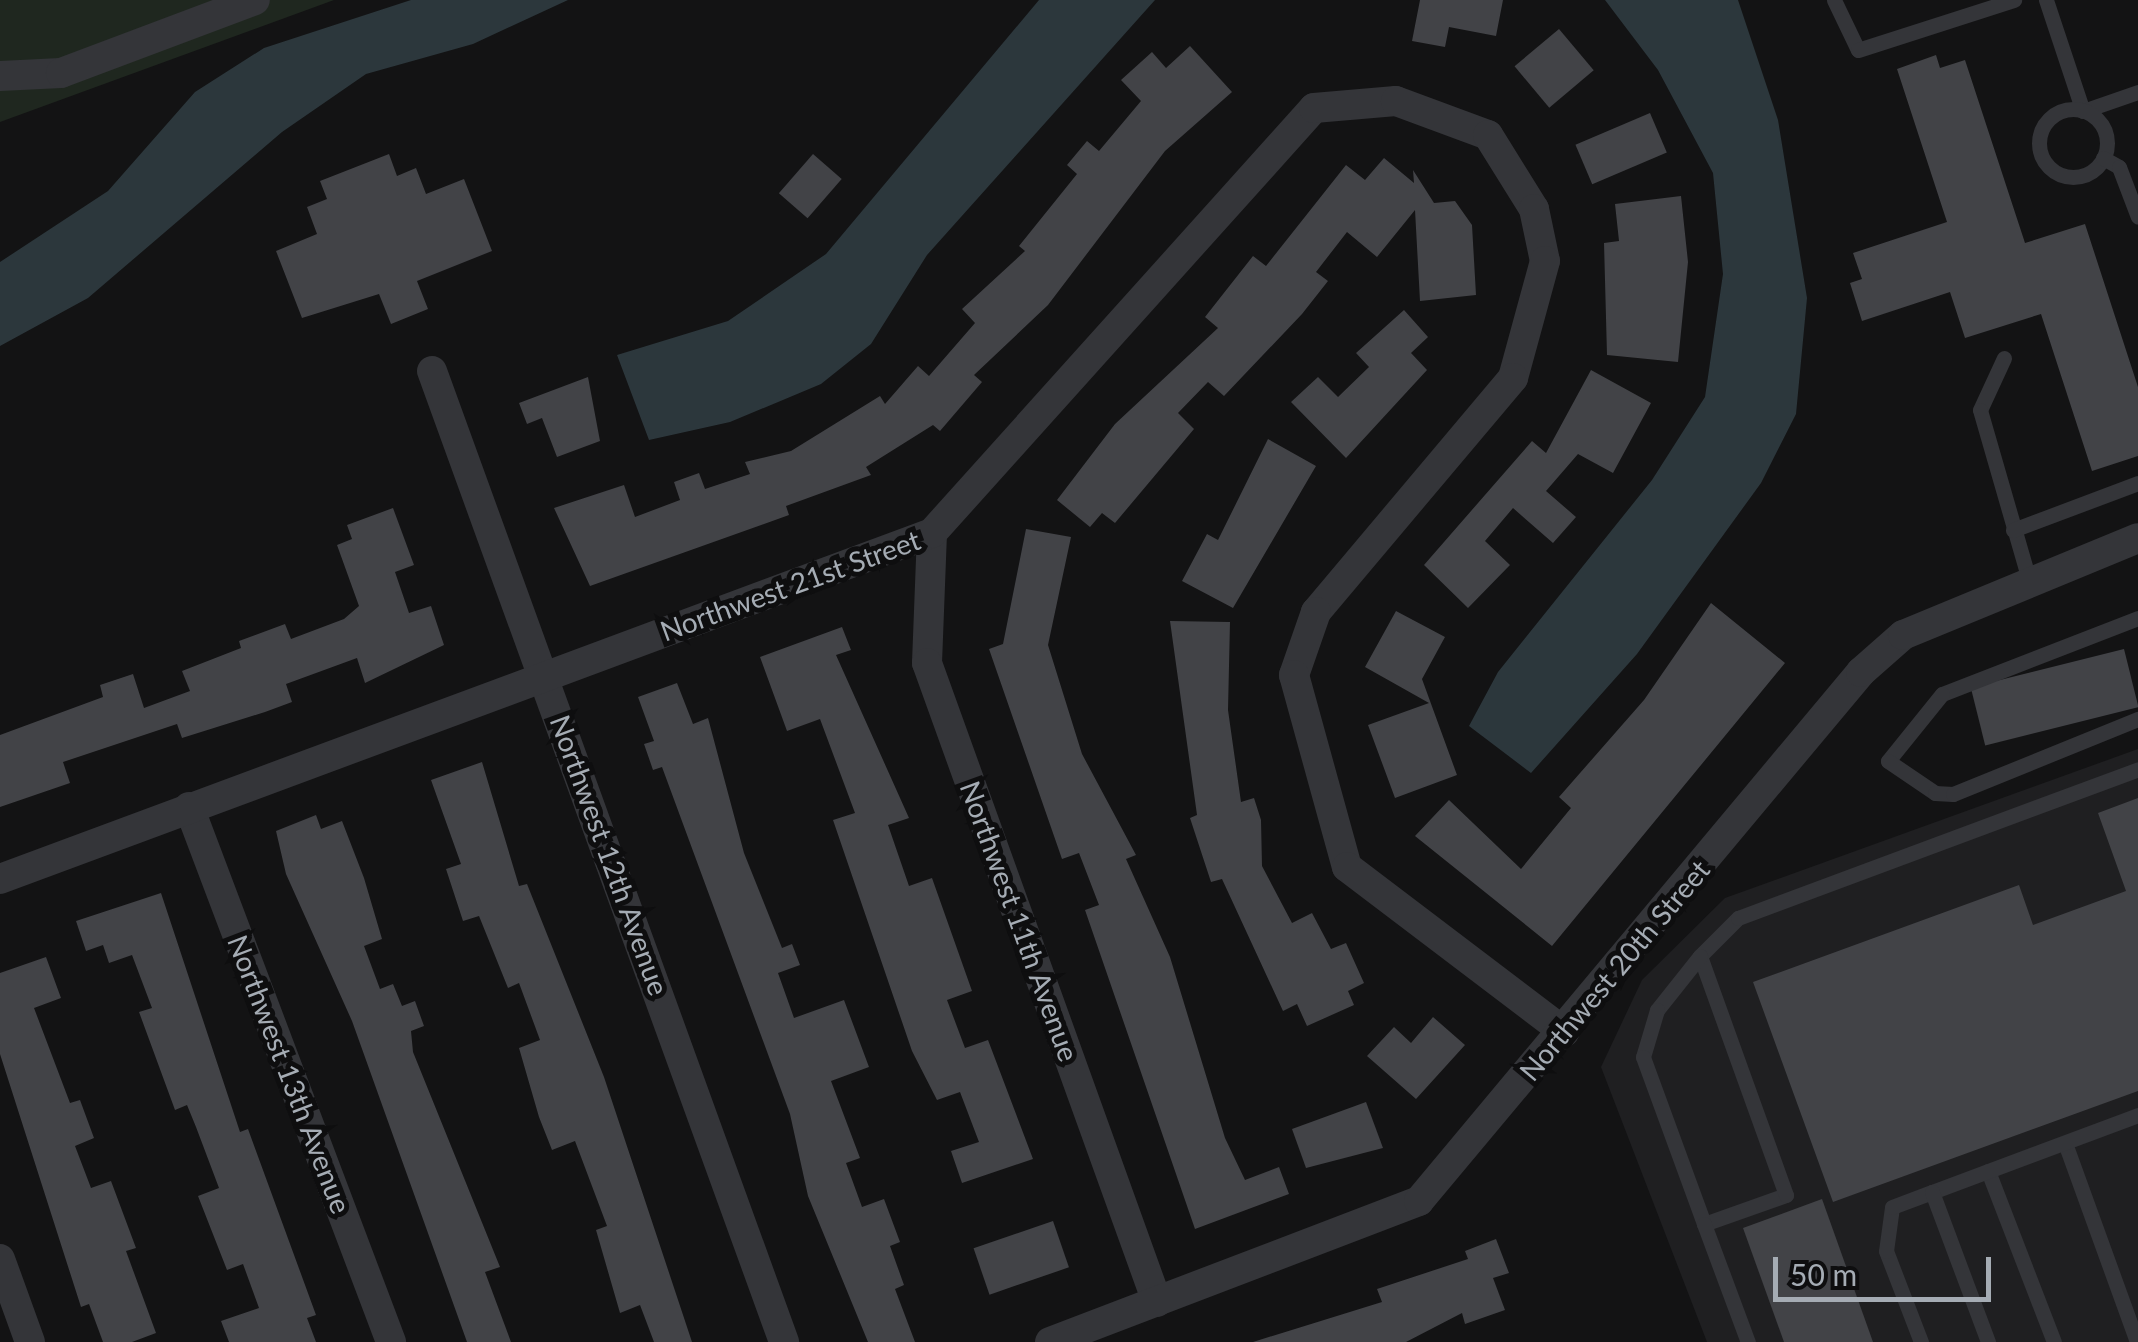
<!DOCTYPE html>
<html>
<head>
<meta charset="utf-8">
<style>
	body { margin:0 }
	#map { position:relative; width:2138px; height:1342px; overflow:hidden; background:#131314; font-family:Lato,sans-serif }
	div>[style] { position:absolute }
	.built>* { inset:0; background:#1f1f21 }
	.green>* { inset:0; background:#1f271f }
	.water>* { inset:0; background:#2c373c }
	.building>* { inset:0; background:#424347; transform-origin:0 0 }
	.service>* { height:15px; margin:-7.5px; padding:0 7.5px; transform-origin:7.5px; border-radius:7.5px; background:#343539 }
	.service>.ring { margin:-7.5px; padding:0; box-sizing:content-box; background:none; border:15px solid #343539; border-radius:50% }
	.minor>* { height:30px; margin:-15px; padding:0 15px; transform-origin:15px; border-radius:15px; background:#343539 }
	span { translate:-50% -50%; white-space:nowrap; text-align:center; line-height:1.15; -webkit-text-stroke:10px #0e0e0f; paint-order:stroke }
	.street-label { font-size:28px; color:#a5acb4 }
	.scale { position:absolute; left:1773px; top:1257px; width:218px; height:45px; box-sizing:border-box; border:5px solid #a5acb4; border-top:0; padding-left:12px; font-size:30px; line-height:35px; white-space:nowrap; color:#a5acb4; -webkit-text-stroke:8px #0e0e0f; paint-order:stroke }
</style>
</head>
<body>
<div id="map">
	<div class="built">
		<div style="clip-path:polygon(2138px 749px,2138px 1342px,1707px 1342px,1601px 1067px,1642px 980px,1725px 898px)"></div>
	</div>
	<div class="green">
		<div style="clip-path:polygon(0 0,334px 0,0 122px)"></div>
	</div>
	<div class="water">
		<div style="clip-path:polygon(411px 0,568px 0,473px 44px,366px 74px,282px 132px,88px 298px,0 346px,0 262px,108px 191px,195px 92px,264px 48px)"></div>
		<div style="clip-path:polygon(1039px 0,1155px 0,927px 255px,871px 344px,821px 384px,730px 422px,649px 440px,617px 355px,728px 321px,826px 254px)"></div>
		<div style="clip-path:polygon(1605px 0,1738px 0,1778px 120px,1807px 298px,1796px 414px,1761px 483px,1637px 654px,1531px 773px,1469px 726px,1498px 672px,1652px 480px,1705px 397px,1723px 274px,1713px 173px,1658px 70px)"></div>
	</div>
	<div class="building">
		<div style="clip-path:polygon(1420px 0,1503px 0,1496px 36px,1449px 27px,1445px 47px,1412px 41px)"></div>
		<div style="left:1559px;top:29px;width:54px;height:58px;rotate:50deg"></div>
		<div style="clip-path:polygon(1190px 46px,1232px 92px,1165px 151px,1048px 305px,974px 375px,982px 382px,940px 431px,933px 425px,866px 467px,871px 475px,786px 506px,789px 515px,590px 586px,554px 508px,624px 485px,635px 517px,680px 500px,674px 482px,699px 473px,705px 489px,750px 474px,745px 462px,791px 451px,880px 396px,885px 404px,918px 366px,929px 376px,975px 323px,962px 309px,1025px 251px,1019px 246px,1077px 174px,1067px 165px,1087px 141px,1099px 151px,1141px 101px,1121px 80px,1152px 52px,1166px 68px)"></div>
		<div style="clip-path:polygon(1936px 55px,1940px 68px,1965px 60px,2025px 243px,2085px 224px,2138px 387px,2138px 456px,2092px 471px,2041px 314px,1965px 338px,1950px 292px,1862px 321px,1850px 283px,1862px 279px,1853px 253px,1947px 222px,1897px 69px)"></div>
		<div style="left:1650px;top:113px;width:43px;height:81px;rotate:67deg"></div>
		<div style="clip-path:polygon(389px 154px,397px 176px,416px 168px,426px 194px,464px 179px,492px 251px,417px 281px,428px 309px,391px 324px,379px 294px,302px 318px,276px 251px,317px 234px,307px 207px,327px 199px,320px 181px)"></div>
		<div style="left:813px;top:154px;width:38px;height:52px;rotate:41deg"></div>
		<div style="clip-path:polygon(1384px 158px,1414px 183px,1413px 170px,1434px 203px,1455px 201px,1472px 225px,1476px 295px,1420px 301px,1415px 210px,1377px 257px,1347px 232px,1316px 272px,1328px 281px,1302px 314px,1224px 396px,1208px 382px,1178px 413px,1194px 429px,1115px 523px,1102px 513px,1090px 527px,1057px 500px,1115px 424px,1218px 328px,1205px 317px,1253px 256px,1266px 266px,1346px 165px,1365px 180px)"></div>
		<div style="clip-path:polygon(1681px 196px,1688px 262px,1678px 362px,1607px 355px,1604px 243px,1619px 241px,1615px 204px)"></div>
		<div style="clip-path:polygon(1404px 310px,1428px 337px,1411px 353px,1427px 370px,1346px 458px,1291px 402px,1318px 377px,1338px 397px,1369px 367px,1356px 353px)"></div>
		<div style="clip-path:polygon(1591px 370px,1651px 403px,1613px 473px,1578px 454px,1546px 491px,1576px 517px,1553px 543px,1513px 508px,1485px 541px,1510px 565px,1468px 608px,1424px 565px,1532px 441px,1546px 453px)"></div>
		<div style="clip-path:polygon(588px 377px,600px 441px,557px 457px,542px 418px,527px 424px,519px 403px)"></div>
		<div style="clip-path:polygon(1268px 439px,1316px 466px,1233px 608px,1182px 581px,1207px 534px,1218px 540px)"></div>
		<div style="clip-path:polygon(393px 508px,414px 565px,395px 572px,409px 613px,431px 606px,444px 645px,365px 683px,357px 658px,286px 684px,292px 702px,265px 712px,182px 738px,177px 724px,63px 762px,70px 783px,0 807px,0 735px,103px 697px,100px 685px,133px 674px,144px 708px,190px 691px,182px 671px,241px 648px,239px 641px,285px 624px,291px 639px,344px 619px,359px 606px,337px 545px,352px 539px,347px 525px)"></div>
		<div style="clip-path:polygon(1026px 529px,1071px 537px,1048px 645px,1082px 754px,1136px 855px,1126px 859px,1170px 957px,1225px 1138px,1245px 1180px,1279px 1167px,1289px 1194px,1195px 1229px,1085px 910px,1099px 905px,1079px 853px,1062px 859px,989px 649px,1003px 644px)"></div>
		<div style="clip-path:polygon(1711px 603px,1785px 663px,1552px 946px,1415px 836px,1449px 800px,1521px 869px,1571px 808px,1559px 797px,1644px 700px)"></div>
		<div style="clip-path:polygon(1396px 611px,1445px 637px,1422px 679px,1457px 775px,1395px 798px,1368px 725px,1429px 703px,1365px 667px)"></div>
		<div style="clip-path:polygon(1170px 621px,1230px 622px,1228px 710px,1241px 802px,1254px 798px,1261px 820px,1262px 866px,1292px 923px,1312px 913px,1331px 949px,1346px 943px,1364px 983px,1348px 991px,1354px 1005px,1307px 1026px,1297px 1004px,1283px 1011px,1222px 879px,1211px 882px,1190px 818px,1197px 815px)"></div>
		<div style="clip-path:polygon(842px 627px,851px 650px,836px 655px,909px 818px,888px 825px,909px 886px,932px 878px,972px 991px,947px 1000px,965px 1048px,988px 1040px,1033px 1159px,962px 1183px,951px 1151px,979px 1142px,960px 1092px,937px 1100px,912px 1051px,833px 820px,855px 813px,820px 719px,787px 731px,760px 657px)"></div>
		<div style="left:2124px;top:649px;width:60px;height:158px;rotate:76deg"></div>
		<div style="clip-path:polygon(677px 683px,693px 724px,708px 718px,744px 853px,782px 948px,792px 944px,800px 965px,778px 973px,794px 1018px,844px 1000px,869px 1067px,831px 1081px,860px 1158px,846px 1163px,862px 1207px,884px 1199px,900px 1242px,890px 1246px,904px 1285px,895px 1289px,915px 1342px,868px 1342px,808px 1196px,790px 1114px,662px 767px,653px 770px,644px 744px,654px 741px,638px 697px)"></div>
		<div style="clip-path:polygon(482px 762px,519px 886px,527px 884px,604px 1077px,692px 1342px,654px 1342px,640px 1305px,620px 1313px,596px 1230px,607px 1226px,575px 1141px,552px 1150px,539px 1117px,519px 1048px,540px 1040px,519px 983px,508px 988px,479px 916px,463px 921px,446px 869px,461px 864px,431px 780px)"></div>
		<div style="clip-path:polygon(2138px 798px,2138px 1091px,1833px 1202px,1753px 982px,2019px 885px,2033px 925px,2126px 891px,2098px 813px)"></div>
		<div style="clip-path:polygon(316px 815px,321px 829px,342px 821px,364px 878px,382px 939px,364px 946px,380px 989px,393px 984px,402px 1006px,415px 1001px,424px 1026px,411px 1031px,413px 1052px,500px 1267px,485px 1272px,511px 1342px,467px 1342px,352px 1021px,286px 874px,276px 831px)"></div>
		<div style="clip-path:polygon(161px 893px,240px 1132px,248px 1129px,316px 1315px,307px 1318px,316px 1342px,229px 1342px,221px 1321px,259px 1308px,243px 1264px,227px 1270px,198px 1196px,219px 1188px,196px 1127px,187px 1105px,175px 1110px,139px 1012px,152px 1008px,132px 955px,109px 963px,103px 945px,86px 951px,76px 921px)"></div>
		<div style="clip-path:polygon(46px 957px,61px 998px,34px 1008px,70px 1103px,80px 1100px,94px 1138px,75px 1146px,91px 1188px,111px 1181px,136px 1248px,126px 1251px,156px 1333px,132px 1342px,103px 1342px,89px 1304px,81px 1307px,0 1054px,0 973px)"></div>
		<div style="clip-path:polygon(1433px 1017px,1465px 1045px,1416px 1099px,1367px 1056px,1394px 1027px,1411px 1043px)"></div>
		<div style="clip-path:polygon(1366px 1102px,1383px 1148px,1306px 1168px,1292px 1129px)"></div>
		<div style="clip-path:polygon(1822px 1199px,1873px 1342px,1784px 1342px,1743px 1228px)"></div>
		<div style="left:1053px;top:1221px;width:49px;height:84px;rotate:71deg"></div>
		<div style="clip-path:polygon(1496px 1239px,1509px 1273px,1493px 1278px,1505px 1310px,1465px 1324px,1462px 1313px,1406px 1342px,1253px 1342px,1382px 1302px,1377px 1289px,1468px 1259px,1465px 1251px)"></div>
	</div>
	<div class="service">
		<div style="left:1834px;top:0;width:55px;rotate:64.4deg"></div>
		<div style="left:1858px;top:50px;width:164px;rotate:-17.8deg"></div>
		<div style="left:2046px;top:0;width:117px;rotate:71.6deg"></div>
		<div style="left:2083px;top:111px;width:58px;rotate:-19.1deg"></div>
		<div class="ring" style="left:2039px;top:109px;width:53px;height:53px"></div>
		<div style="left:2103px;top:158px;width:18px;rotate:29deg"></div>
		<div style="left:2119px;top:167px;width:53px;rotate:69.2deg"></div>
		<div style="left:2004px;top:358px;width:57px;rotate:114.8deg"></div>
		<div style="left:1980px;top:410px;width:177px;rotate:73.9deg"></div>
		<div style="left:2013px;top:530px;width:134px;rotate:-20.6deg"></div>
		<div style="left:2138px;top:618px;width:210px;rotate:158.8deg"></div>
		<div style="left:1942px;top:694px;width:86px;rotate:128.9deg"></div>
		<div style="left:1888px;top:761px;width:57px;rotate:34.2deg"></div>
		<div style="left:1935px;top:793px;width:18px;rotate:3deg"></div>
		<div style="left:1953px;top:794px;width:200px;rotate:-22.1deg"></div>
		<div style="left:1700px;top:956px;width:54px;rotate:-45deg"></div>
		<div style="left:1738px;top:918px;width:427px;rotate:-20.4deg"></div>
		<div style="left:2065px;top:1143px;width:212px;rotate:70.1deg"></div>
		<div style="left:1988px;top:1171px;width:183px;rotate:68.9deg"></div>
		<div style="left:1932px;top:1192px;width:220px;rotate:-20.5deg"></div>
		<div style="left:1704px;top:1224px;width:87px;rotate:-19.5deg"></div>
		<div style="left:1786px;top:1195px;width:254px;rotate:-109.8deg"></div>
		<div style="left:1700px;top:956px;width:69px;rotate:128.5deg"></div>
		<div style="left:1657px;top:1010px;width:49px;rotate:106.6deg"></div>
		<div style="left:1643px;top:1057px;width:178px;rotate:69.9deg"></div>
		<div style="left:1704px;top:1224px;width:126px;rotate:69.6deg"></div>
		<div style="left:1921px;top:1342px;width:97px;rotate:-111deg"></div>
		<div style="left:1886px;top:1251px;width:44px;rotate:-82.2deg"></div>
		<div style="left:1892px;top:1207px;width:43px;rotate:-20.6deg"></div>
		<div style="left:1932px;top:1192px;width:160px;rotate:69.5deg"></div>
	</div>
	<div class="minor">
		<div style="left:0;top:76px;width:61px;rotate:-2.8deg"></div>
		<div style="left:61px;top:73px;width:207px;rotate:-20.6deg"></div>
		<div style="left:432px;top:371px;width:1033px;rotate:70.07deg"></div>
		<div style="left:932px;top:533px;width:130px;rotate:92.2deg"></div>
		<div style="left:927px;top:663px;width:679px;rotate:70.2deg"></div>
		<div style="left:189px;top:807px;width:572px;rotate:69.31deg"></div>
		<div style="left:0;top:879px;width:994px;rotate:-20.37deg"></div>
		<div style="left:932px;top:533px;width:571px;rotate:-48.05deg"></div>
		<div style="left:1314px;top:108px;width:82px;rotate:-4.9deg"></div>
		<div style="left:1396px;top:101px;width:98px;rotate:20.3deg"></div>
		<div style="left:1488px;top:135px;width:87px;rotate:58.1deg"></div>
		<div style="left:1534px;top:209px;width:53px;rotate:78.1deg"></div>
		<div style="left:1545px;top:261px;width:121px;rotate:105.3deg"></div>
		<div style="left:1513px;top:378px;width:306px;rotate:130.1deg"></div>
		<div style="left:1316px;top:612px;width:67px;rotate:109.2deg"></div>
		<div style="left:1294px;top:675px;width:199px;rotate:74.6deg"></div>
		<div style="left:1347px;top:867px;width:273px;rotate:37.2deg"></div>
		<div style="left:0;top:1259px;width:88px;rotate:70.1deg"></div>
		<div style="left:1050px;top:1342px;width:395px;rotate:-20.9deg"></div>
		<div style="left:1419px;top:1201px;width:689px;rotate:-50.12deg"></div>
		<div style="left:1861px;top:672px;width:56px;rotate:-41.4deg"></div>
		<div style="left:1903px;top:635px;width:254px;rotate:-22.4deg"></div>
	</div>
	<div class="street-label">
		<span style="left:790px;top:585px;rotate:-20deg">Northwest 21st Street</span>
		<span style="left:610px;top:855px;rotate:70deg">Northwest 12th Avenue</span>
		<span style="left:1020px;top:921px;rotate:70deg">Northwest 11th Avenue</span>
		<span style="left:1614px;top:970px;rotate:-50deg">Northwest 20th Street</span>
		<span style="left:290px;top:1074px;rotate:69deg">Northwest 13th Avenue</span>
	</div>
	<div class="scale">50 m</div>
</div>
</body>
</html>
